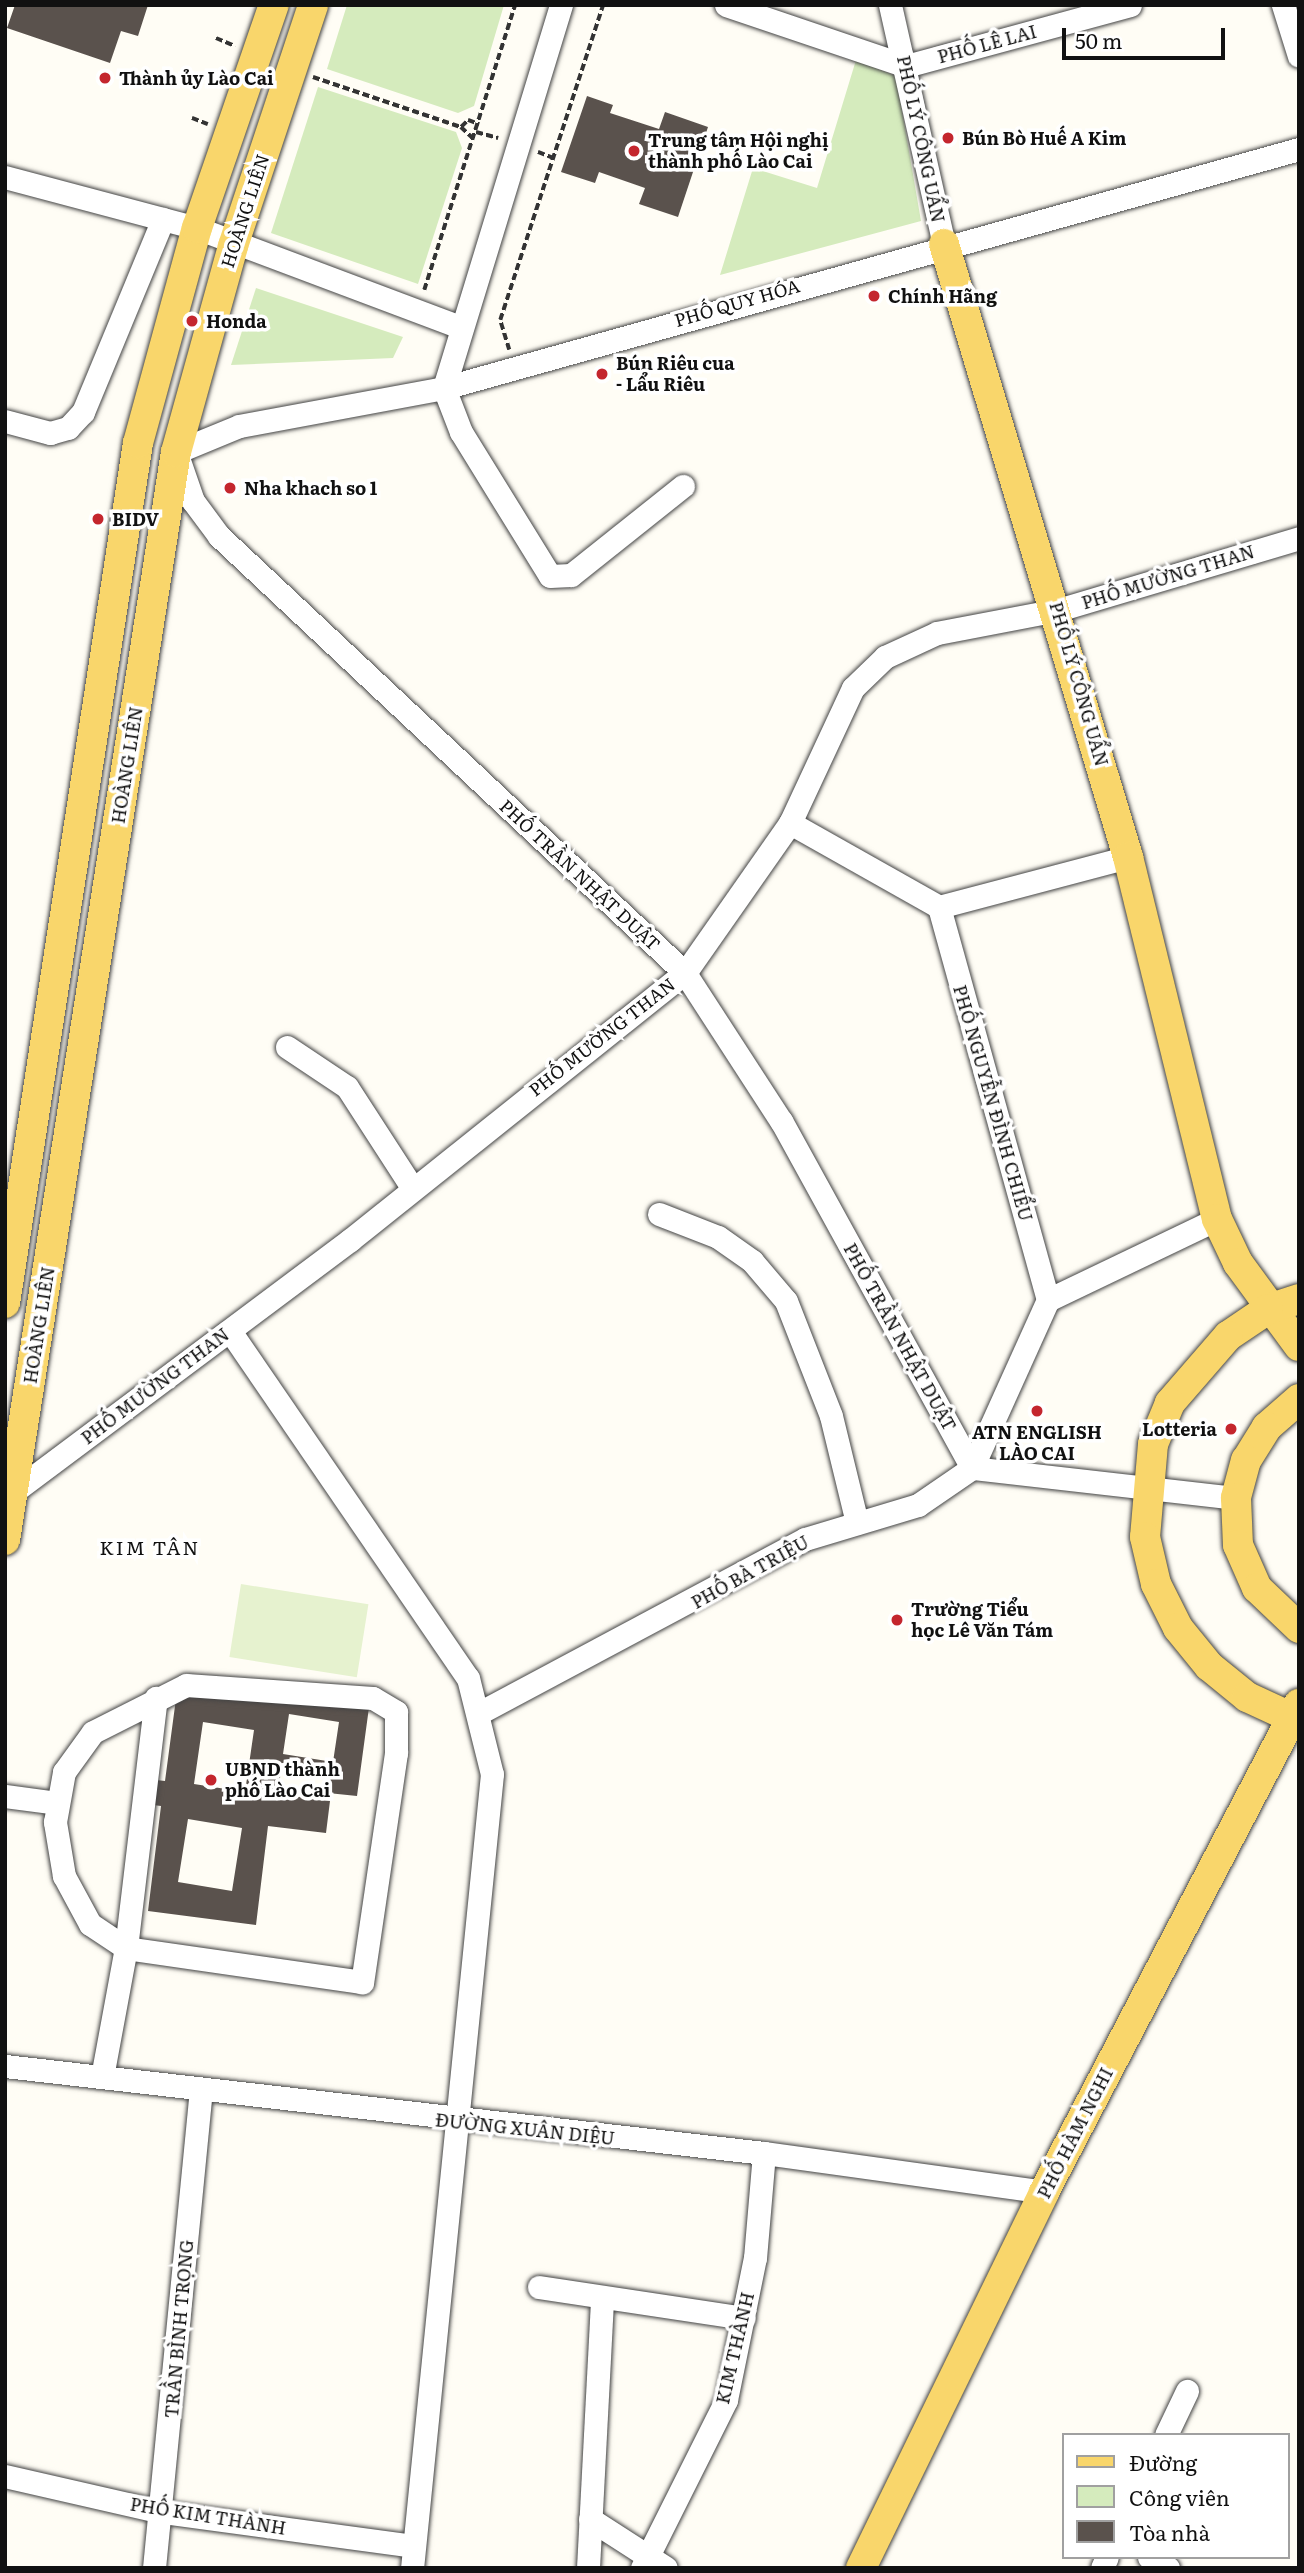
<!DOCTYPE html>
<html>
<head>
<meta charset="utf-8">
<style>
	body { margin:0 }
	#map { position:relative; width:1304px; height:2573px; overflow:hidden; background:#fffdf5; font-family:Literata,serif }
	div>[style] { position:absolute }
	.green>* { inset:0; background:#d5ebbd }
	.pitch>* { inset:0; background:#e6f2cf; transform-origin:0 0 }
	.building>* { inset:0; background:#5a524d }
	.path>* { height:3.5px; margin-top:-1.75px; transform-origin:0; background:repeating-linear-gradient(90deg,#333 0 7px,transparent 0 10.5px) }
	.roads { filter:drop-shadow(0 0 2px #444) drop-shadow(0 0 2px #444) }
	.minor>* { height:23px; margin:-11.5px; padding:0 11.5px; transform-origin:11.5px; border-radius:11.5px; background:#fff }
	.major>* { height:30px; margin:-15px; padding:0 15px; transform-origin:15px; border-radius:15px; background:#f9d66b }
	.dots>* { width:19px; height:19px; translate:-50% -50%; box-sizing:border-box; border:4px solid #fff; border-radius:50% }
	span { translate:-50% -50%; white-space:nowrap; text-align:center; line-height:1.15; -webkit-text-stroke:7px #fff; paint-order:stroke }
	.street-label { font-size:18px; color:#111 }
	.poi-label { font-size:18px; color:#111; font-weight:700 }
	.left { translate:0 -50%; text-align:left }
	.right { translate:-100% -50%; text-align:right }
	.neighbourhood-label { font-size:19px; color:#111; letter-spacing:2px }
	.frame { position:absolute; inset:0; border:7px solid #111; pointer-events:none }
	.legend { position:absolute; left:1062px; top:2433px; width:228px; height:126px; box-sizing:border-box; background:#fff; border:2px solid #a0a0a0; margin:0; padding:9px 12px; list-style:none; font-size:21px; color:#111 }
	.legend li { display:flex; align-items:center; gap:14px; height:35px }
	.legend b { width:35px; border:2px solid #a0a0a0 }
	.scale { position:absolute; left:1062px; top:28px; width:163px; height:32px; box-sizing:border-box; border:4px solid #111; border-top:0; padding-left:9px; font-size:21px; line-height:24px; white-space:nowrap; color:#111; -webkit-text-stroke:5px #fff; paint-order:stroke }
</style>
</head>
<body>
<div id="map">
	<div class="green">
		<div style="clip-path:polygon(347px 5px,504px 5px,474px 106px,458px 113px,327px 69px)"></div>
		<div style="clip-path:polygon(856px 60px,896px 76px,921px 221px,720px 275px,753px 168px,817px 188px)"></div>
		<div style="clip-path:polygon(318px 87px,456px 132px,462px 148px,418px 284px,271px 233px)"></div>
		<div style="clip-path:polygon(256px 288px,403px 337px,393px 358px,231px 365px)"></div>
	</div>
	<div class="pitch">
		<div style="left:241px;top:1584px;width:129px;height:74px;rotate:9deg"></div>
	</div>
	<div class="building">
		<div style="clip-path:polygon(15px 5px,148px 5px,138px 36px,121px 31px,110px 63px,7px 28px)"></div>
		<div style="clip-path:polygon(587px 96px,613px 105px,610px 113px,659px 129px,665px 112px,708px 127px,678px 217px,639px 204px,645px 188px,599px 172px,595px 183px,561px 172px)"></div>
		<div style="clip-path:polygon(evenodd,177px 1691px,370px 1700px,357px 1796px,328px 1793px,330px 1777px,281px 1770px,278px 1794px,330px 1801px,326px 1833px,268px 1826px,256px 1925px,148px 1911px,161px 1806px,145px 1804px,147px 1779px,165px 1781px,177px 1691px,289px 1714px,339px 1722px,333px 1762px,283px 1754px,289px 1714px,177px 1691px,203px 1722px,254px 1730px,245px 1792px,194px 1784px,203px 1722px,177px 1691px,188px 1819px,242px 1828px,232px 1891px,178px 1882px,188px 1819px)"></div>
	</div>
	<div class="path">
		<div style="left:216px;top:38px;width:21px;rotate:23deg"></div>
		<div style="left:313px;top:77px;width:156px;rotate:18.7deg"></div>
		<div style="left:461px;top:127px;width:18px;rotate:43deg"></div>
		<div style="left:192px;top:118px;width:17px;rotate:21deg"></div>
		<div style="left:461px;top:127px;width:10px;rotate:-45deg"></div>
		<div style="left:468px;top:120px;width:12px;rotate:20deg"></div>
		<div style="left:476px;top:132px;width:23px;rotate:15deg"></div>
		<div style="left:538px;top:152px;width:17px;rotate:21deg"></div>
		<div style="left:424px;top:290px;width:299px;rotate:-72.3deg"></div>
		<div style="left:509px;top:350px;width:31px;rotate:-107deg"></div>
		<div style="left:500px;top:320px;width:331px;rotate:-71.9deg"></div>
	</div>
	<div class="roads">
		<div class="minor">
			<div style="left:561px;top:5px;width:400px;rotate:107deg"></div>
			<div style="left:444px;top:388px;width:47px;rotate:68.9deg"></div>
			<div style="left:461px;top:432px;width:169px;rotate:58.3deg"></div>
			<div style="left:550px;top:576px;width:21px;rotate:-3deg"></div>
			<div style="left:571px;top:575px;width:143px;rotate:-38.5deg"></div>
			<div style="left:726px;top:5px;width:190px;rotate:18.7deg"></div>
			<div style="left:906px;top:66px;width:232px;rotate:-15.2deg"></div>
			<div style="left:890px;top:5px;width:245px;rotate:77.3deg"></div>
			<div style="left:1283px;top:5px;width:53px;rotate:72.6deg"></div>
			<div style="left:5px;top:177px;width:199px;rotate:14.9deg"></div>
			<div style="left:197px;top:228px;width:281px;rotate:20.6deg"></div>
			<div style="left:5px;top:421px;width:47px;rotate:14.9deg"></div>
			<div style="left:50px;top:433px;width:19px;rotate:-16deg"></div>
			<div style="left:68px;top:428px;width:22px;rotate:-47deg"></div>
			<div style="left:83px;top:412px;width:209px;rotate:-67.5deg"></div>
			<div style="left:790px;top:823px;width:171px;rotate:29.4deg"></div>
			<div style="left:939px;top:907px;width:408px;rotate:74.5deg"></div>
			<div style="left:939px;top:907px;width:196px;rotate:-14.8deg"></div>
			<div style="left:287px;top:1047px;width:72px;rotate:33.7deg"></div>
			<div style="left:347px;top:1087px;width:121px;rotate:57.1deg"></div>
			<div style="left:659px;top:1214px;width:63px;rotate:21.3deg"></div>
			<div style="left:718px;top:1237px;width:42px;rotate:35.2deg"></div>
			<div style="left:752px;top:1261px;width:52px;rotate:49.6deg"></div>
			<div style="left:786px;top:1301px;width:123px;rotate:68.6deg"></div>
			<div style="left:831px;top:1416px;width:110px;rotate:76.3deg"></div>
			<div style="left:230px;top:1331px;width:421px;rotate:55.6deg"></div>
			<div style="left:468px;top:1678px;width:99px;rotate:76deg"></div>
			<div style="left:492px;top:1774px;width:798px;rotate:95.75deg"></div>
			<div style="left:972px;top:1468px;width:396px;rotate:-118.8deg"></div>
			<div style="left:781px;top:1121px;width:176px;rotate:-123deg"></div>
			<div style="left:685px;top:973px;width:639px;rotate:-136.84deg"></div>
			<div style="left:219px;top:536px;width:44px;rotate:-126.6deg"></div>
			<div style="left:193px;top:501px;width:52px;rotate:-109.1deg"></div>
			<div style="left:176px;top:452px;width:68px;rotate:-22.4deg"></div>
			<div style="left:239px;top:426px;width:208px;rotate:-10.5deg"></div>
			<div style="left:444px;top:388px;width:888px;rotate:-15.62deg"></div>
			<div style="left:972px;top:1468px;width:184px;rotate:-65.7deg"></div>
			<div style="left:1048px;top:1300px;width:187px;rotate:-25.6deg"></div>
			<div style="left:12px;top:1493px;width:422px;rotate:-36.8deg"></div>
			<div style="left:350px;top:1240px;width:428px;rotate:-38.6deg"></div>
			<div style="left:685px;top:973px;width:183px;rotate:-55deg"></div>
			<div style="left:790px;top:823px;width:149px;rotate:-65deg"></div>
			<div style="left:853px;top:688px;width:45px;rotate:-44.1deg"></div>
			<div style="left:885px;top:657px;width:57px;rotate:-24.8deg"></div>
			<div style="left:937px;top:633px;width:123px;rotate:-10.8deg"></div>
			<div style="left:1058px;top:610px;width:252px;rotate:-16.6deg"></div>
			<div style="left:186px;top:1685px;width:187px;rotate:4deg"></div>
			<div style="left:373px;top:1698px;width:27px;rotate:31deg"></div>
			<div style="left:396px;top:1712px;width:41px;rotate:90deg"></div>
			<div style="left:396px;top:1753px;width:232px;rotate:98.4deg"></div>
			<div style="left:362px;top:1982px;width:238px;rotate:-171.8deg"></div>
			<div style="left:126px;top:1948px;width:43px;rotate:-146.3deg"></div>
			<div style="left:90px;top:1924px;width:55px;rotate:-118.4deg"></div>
			<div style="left:64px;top:1876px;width:55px;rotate:-99.5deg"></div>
			<div style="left:55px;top:1822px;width:51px;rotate:-79.8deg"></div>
			<div style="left:64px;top:1772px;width:49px;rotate:-54.1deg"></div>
			<div style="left:93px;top:1732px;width:104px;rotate:-26.8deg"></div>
			<div style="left:481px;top:1712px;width:367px;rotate:-28.1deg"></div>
			<div style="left:805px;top:1539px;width:118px;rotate:-16.7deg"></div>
			<div style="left:918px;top:1505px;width:65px;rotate:-34.4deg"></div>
			<div style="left:972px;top:1468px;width:266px;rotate:6.5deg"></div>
			<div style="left:5px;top:1796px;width:52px;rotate:7.7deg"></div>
			<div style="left:5px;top:2066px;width:764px;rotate:6.54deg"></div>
			<div style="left:764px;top:2153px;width:283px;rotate:7.9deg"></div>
			<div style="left:102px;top:2077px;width:131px;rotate:-79.5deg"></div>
			<div style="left:126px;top:1948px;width:252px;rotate:-83.2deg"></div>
			<div style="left:539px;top:2287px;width:207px;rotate:8.6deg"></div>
			<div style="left:1166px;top:2435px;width:49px;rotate:-64.5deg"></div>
			<div style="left:5px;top:2476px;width:161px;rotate:12.9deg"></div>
			<div style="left:162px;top:2512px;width:253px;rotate:7.7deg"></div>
			<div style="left:590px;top:2519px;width:90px;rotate:32.8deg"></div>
			<div style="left:1149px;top:2557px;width:22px;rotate:30deg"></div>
			<div style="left:154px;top:2568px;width:480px;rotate:-84.4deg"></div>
			<div style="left:588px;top:2568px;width:270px;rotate:-87deg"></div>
			<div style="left:642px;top:2568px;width:188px;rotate:-63.4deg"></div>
			<div style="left:726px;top:2400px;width:145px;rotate:-78.5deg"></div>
			<div style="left:755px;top:2258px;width:105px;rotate:-85.1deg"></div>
			<div style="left:1102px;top:2568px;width:12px;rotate:-66deg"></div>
		</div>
		<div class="major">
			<div style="left:944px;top:244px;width:640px;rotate:73.29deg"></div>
			<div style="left:1128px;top:857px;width:373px;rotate:76.2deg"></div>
			<div style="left:1217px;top:1219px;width:49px;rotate:64.5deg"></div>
			<div style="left:1238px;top:1263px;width:103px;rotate:53.7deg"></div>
			<div style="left:1299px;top:1299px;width:33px;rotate:162deg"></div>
			<div style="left:1268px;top:1309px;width:48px;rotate:146deg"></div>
			<div style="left:1228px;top:1336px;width:89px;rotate:130.9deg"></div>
			<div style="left:1170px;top:1403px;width:44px;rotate:112.5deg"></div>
			<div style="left:1153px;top:1444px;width:93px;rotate:94.9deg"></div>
			<div style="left:1145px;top:1537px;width:48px;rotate:76.8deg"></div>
			<div style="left:1156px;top:1584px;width:49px;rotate:63.4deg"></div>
			<div style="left:1178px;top:1628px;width:49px;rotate:50.8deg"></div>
			<div style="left:1209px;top:1666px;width:49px;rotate:39.2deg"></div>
			<div style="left:1247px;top:1697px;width:57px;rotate:24.8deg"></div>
			<div style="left:5px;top:1303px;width:870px;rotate:-81.21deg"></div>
			<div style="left:138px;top:443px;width:223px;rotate:-74.7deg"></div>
			<div style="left:197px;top:228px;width:236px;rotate:-71deg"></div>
			<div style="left:1299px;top:1399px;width:43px;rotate:138.8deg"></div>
			<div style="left:1267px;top:1427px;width:39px;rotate:122deg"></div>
			<div style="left:1246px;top:1460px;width:39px;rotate:105deg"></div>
			<div style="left:1236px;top:1498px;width:47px;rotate:87.6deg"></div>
			<div style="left:1238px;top:1545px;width:47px;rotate:66.2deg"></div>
			<div style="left:1257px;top:1588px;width:58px;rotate:43.6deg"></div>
			<div style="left:5px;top:1540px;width:1101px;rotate:-81.07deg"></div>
			<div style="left:176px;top:452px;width:214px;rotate:-74.5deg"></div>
			<div style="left:233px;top:246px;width:254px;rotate:-71.6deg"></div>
			<div style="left:861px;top:2568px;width:418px;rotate:-64deg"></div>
			<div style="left:1044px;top:2192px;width:551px;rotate:-62.41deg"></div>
		</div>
	</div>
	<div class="dots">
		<div style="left:105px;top:78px;background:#c4262e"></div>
		<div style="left:948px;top:138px;background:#c4262e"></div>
		<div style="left:634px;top:151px;background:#c4262e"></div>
		<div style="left:874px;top:296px;background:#c4262e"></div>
		<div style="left:192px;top:321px;background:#c4262e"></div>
		<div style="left:602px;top:374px;background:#c4262e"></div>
		<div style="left:230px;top:488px;background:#c4262e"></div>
		<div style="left:98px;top:519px;background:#c4262e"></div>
		<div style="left:1037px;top:1411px;background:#c4262e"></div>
		<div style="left:1231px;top:1429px;background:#c4262e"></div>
		<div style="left:897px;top:1620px;background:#c4262e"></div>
		<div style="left:211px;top:1780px;background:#c4262e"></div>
	</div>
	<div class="street-label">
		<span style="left:987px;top:44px;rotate:-15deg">PHỐ LÊ LAI</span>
		<span style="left:921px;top:139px;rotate:78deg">PHỐ LÝ CÔNG UẨN</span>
		<span style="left:245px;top:211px;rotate:-72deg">HOÀNG LIÊN</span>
		<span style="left:737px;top:303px;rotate:-16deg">PHỐ QUY HÓA</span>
		<span style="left:1168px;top:577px;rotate:-17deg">PHỐ MƯỜNG THAN</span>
		<span style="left:1079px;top:684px;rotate:74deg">PHỐ LÝ CÔNG UẨN</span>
		<span style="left:127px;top:765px;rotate:-81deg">HOÀNG LIÊN</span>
		<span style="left:580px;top:875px;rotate:43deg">PHỐ TRẦN NHẬT DUẬT</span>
		<span style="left:602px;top:1037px;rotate:-38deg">PHỐ MƯỜNG THAN</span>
		<span style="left:993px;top:1103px;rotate:74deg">PHỐ NGUYỄN ĐÌNH CHIỂU</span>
		<span style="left:39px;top:1325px;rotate:-81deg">HOÀNG LIÊN</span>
		<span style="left:900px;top:1337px;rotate:61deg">PHỐ TRẦN NHẬT DUẬT</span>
		<span style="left:155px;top:1386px;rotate:-37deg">PHỐ MƯỜNG THAN</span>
		<span style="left:750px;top:1572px;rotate:-29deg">PHỐ BÀ TRIỆU</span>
		<span style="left:525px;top:2129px;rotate:6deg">ĐƯỜNG XUÂN DIỆU</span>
		<span style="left:1075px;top:2133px;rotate:-63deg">PHỐ HÀM NGHI</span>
		<span style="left:179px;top:2329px;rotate:-85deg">TRẦN BÌNH TRỌNG</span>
		<span style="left:735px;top:2348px;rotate:-77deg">KIM THÀNH</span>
		<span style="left:208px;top:2516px;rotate:9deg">PHỐ KIM THÀNH</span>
	</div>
	<div class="poi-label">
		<span class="left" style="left:119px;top:78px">Thành ủy Lào Cai</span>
		<span class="left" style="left:962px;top:138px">Bún Bò Huế A Kim</span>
		<span class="left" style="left:648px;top:151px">Trung tâm Hội nghị<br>thành phố Lào Cai</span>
		<span class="left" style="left:888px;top:296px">Chính Hãng</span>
		<span class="left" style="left:206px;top:321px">Honda</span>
		<span class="left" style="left:616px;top:374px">Bún Riêu cua<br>- Lẩu Riêu</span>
		<span class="left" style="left:244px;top:488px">Nha khach so 1</span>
		<span class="left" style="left:112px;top:519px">BIDV</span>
		<span class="right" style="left:1217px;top:1429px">Lotteria</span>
		<span style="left:1037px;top:1443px">ATN ENGLISH<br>LÀO CAI</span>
		<span class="left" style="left:911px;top:1620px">Trường Tiểu<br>học Lê Văn Tám</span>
		<span class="left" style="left:225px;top:1780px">UBND thành<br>phố Lào Cai</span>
	</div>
	<div class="neighbourhood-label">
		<span style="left:150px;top:1548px">KIM TÂN</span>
	</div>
	<div class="frame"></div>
	<ul class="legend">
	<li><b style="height:9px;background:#f9d66b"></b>Đường</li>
	<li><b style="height:19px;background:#d5ebbd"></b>Công viên</li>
	<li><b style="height:19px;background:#5a524d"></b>Tòa nhà</li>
	</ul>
	<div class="scale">50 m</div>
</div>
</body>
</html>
